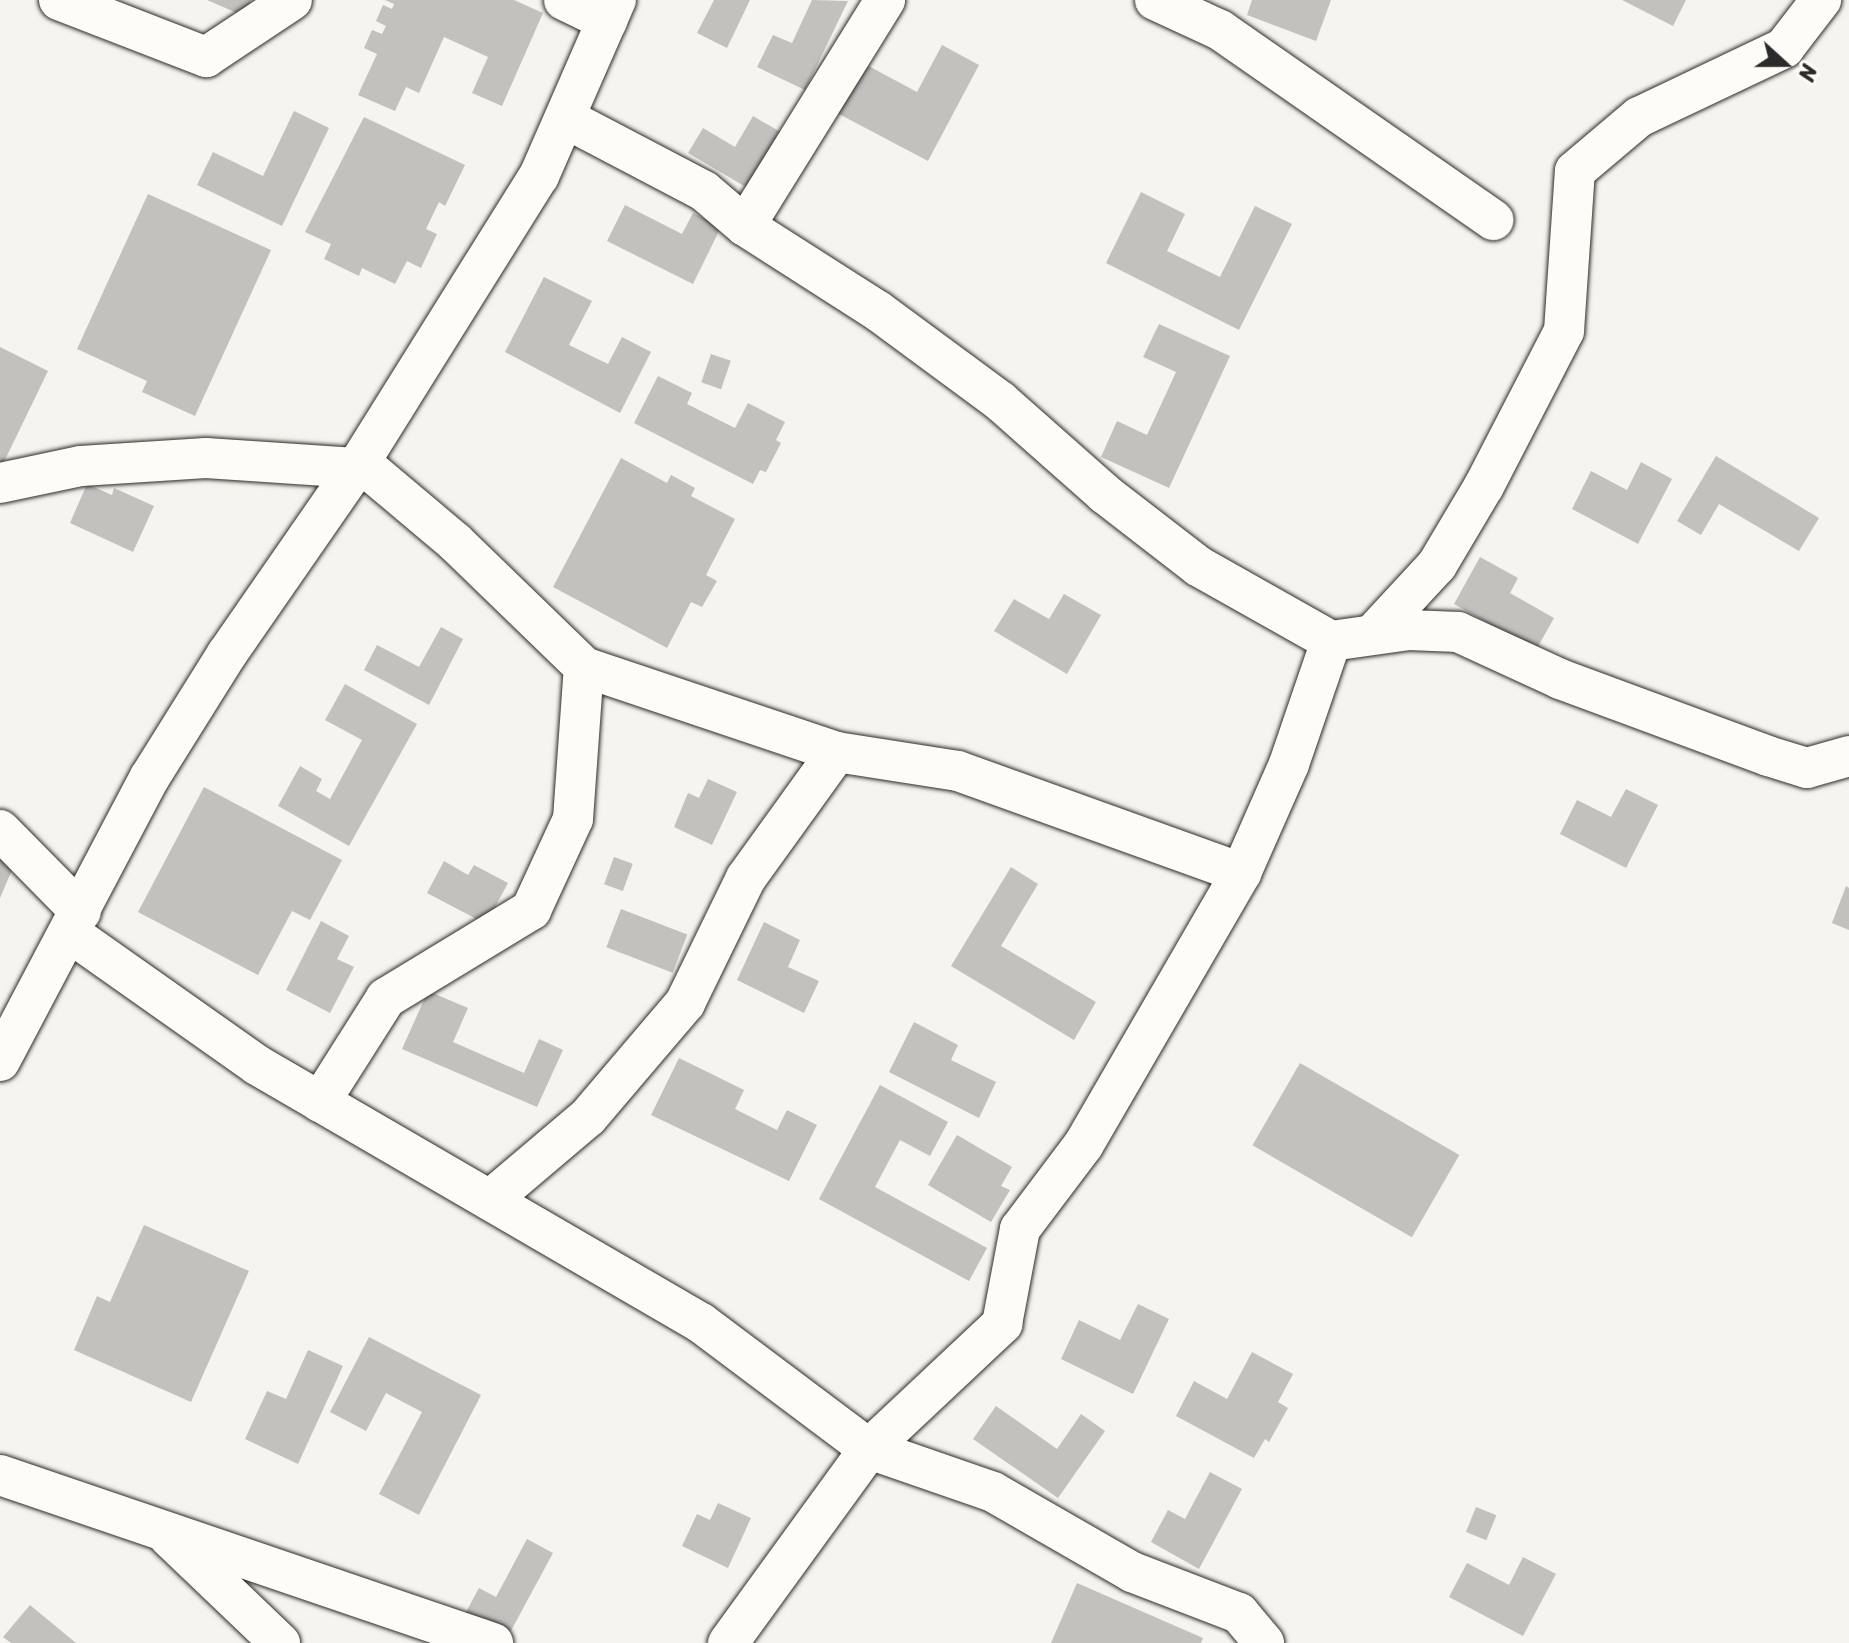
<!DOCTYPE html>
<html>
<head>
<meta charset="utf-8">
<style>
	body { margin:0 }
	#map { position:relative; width:1849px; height:1643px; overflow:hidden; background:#f5f4ef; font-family:Sriracha,sans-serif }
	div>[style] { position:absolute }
	.building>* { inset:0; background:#c2c1be; transform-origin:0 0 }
	.roads { filter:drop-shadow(0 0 2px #2b2b2b) drop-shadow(0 0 2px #2b2b2b) }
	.minor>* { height:40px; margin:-20px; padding:0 20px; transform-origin:20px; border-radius:20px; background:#fdfcf7 }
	span { translate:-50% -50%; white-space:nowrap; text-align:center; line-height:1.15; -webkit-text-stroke:7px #fdfcf7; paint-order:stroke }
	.north { position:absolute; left:1745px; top:24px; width:80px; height:80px; -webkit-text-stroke:6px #fdfcf7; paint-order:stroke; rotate:111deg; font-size:22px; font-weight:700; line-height:32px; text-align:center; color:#2b2b2b }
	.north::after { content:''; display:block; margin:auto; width:28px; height:36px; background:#2b2b2b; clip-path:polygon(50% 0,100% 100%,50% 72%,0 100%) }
</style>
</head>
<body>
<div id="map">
	<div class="building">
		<div style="clip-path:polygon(207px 0,251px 0,244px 16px)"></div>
		<div style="clip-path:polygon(385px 0,514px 0,543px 13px,502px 106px,472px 93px,488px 57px,444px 37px,419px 93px,406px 87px,395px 111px,358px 95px,377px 54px,364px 48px,372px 30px,382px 34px,386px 26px,376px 21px,383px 5px,392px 9px,394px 4px)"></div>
		<div style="clip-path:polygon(714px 0,750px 0,727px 48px,697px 33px)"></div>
		<div style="clip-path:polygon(812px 0,848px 1px,805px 90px,757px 67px,773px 35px,792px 43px)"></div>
		<div style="clip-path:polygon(1252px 0,1331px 0,1316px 41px,1247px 15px)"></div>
		<div style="clip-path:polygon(1622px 0,1686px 0,1673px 26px)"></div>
		<div style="clip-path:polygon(942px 45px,979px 65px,928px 161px,837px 113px,863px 63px,917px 92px)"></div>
		<div style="clip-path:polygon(294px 111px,329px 128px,282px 226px,197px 185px,213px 152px,263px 176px)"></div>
		<div style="clip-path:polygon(753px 116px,784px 134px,751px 190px,688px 153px,703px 128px,735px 147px)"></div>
		<div style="clip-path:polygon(364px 117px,465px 165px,445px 206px,439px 202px,426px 229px,437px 234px,421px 268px,407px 261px,395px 284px,362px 268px,359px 276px,324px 259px,331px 244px,305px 232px)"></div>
		<div style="clip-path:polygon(1141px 192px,1185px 214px,1167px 251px,1220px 277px,1255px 206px,1292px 224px,1239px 330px,1106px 263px)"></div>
		<div style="clip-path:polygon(148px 194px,271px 250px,195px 416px,142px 392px,147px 381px,77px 349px)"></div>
		<div style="clip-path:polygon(625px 205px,682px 234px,693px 213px,721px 227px,693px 284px,607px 241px)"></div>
		<div style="clip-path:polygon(544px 277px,592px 301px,569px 345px,608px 364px,622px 337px,651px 352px,620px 413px,505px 352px)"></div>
		<div style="clip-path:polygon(1159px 324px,1230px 356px,1169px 488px,1101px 457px,1117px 421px,1147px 435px,1176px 372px,1143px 357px)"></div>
		<div style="clip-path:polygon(0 347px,48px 371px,3px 464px,0 462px)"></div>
		<div style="left:711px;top:354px;width:21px;height:30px;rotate:19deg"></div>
		<div style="clip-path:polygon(658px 376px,692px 393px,687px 404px,735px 428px,748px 403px,785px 422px,776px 440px,781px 443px,766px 472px,760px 470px,753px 484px,634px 423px)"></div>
		<div style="clip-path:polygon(1716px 456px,1819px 518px,1799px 551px,1719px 504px,1701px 535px,1677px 521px)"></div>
		<div style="clip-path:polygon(621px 458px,667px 483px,671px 475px,695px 488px,691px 496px,735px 519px,706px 575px,717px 581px,702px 607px,691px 602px,667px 648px,553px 587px)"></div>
		<div style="clip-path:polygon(1641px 462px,1672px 479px,1638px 544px,1572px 509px,1591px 471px,1627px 490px)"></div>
		<div style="clip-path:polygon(87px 484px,112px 495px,114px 488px,154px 506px,133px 552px,70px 523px)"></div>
		<div style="clip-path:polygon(1480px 557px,1518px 578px,1510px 593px,1554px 618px,1536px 650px,1454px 604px)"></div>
		<div style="clip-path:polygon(1064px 594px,1101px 615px,1067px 674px,994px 631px,1014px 599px,1049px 619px)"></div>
		<div style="clip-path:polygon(441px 627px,463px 639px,429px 705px,364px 670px,377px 645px,419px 667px)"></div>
		<div style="clip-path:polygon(345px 684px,417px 724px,349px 846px,278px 806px,300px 766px,322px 779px,316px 791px,330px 799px,362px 740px,325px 720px)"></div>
		<div style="clip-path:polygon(708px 779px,737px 792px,712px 845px,674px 827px,688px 793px,699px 798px)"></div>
		<div style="clip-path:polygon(204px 787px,342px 860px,310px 920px,292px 911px,258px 975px,138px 912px)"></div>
		<div style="clip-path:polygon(1626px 789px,1658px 805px,1626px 868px,1560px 834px,1577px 800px,1611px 817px)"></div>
		<div style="clip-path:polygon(0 849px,18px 856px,0 898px)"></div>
		<div style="left:614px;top:857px;width:20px;height:29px;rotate:20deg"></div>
		<div style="clip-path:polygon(444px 861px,468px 875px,474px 865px,508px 883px,486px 924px,427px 893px)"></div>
		<div style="clip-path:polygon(1011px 867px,1038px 884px,1001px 946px,1096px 1002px,1074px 1040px,951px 966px)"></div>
		<div style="clip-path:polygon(1846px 886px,1849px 888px,1849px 930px,1832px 923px)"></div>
		<div style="left:621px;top:909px;width:71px;height:41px;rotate:21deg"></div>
		<div style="clip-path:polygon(321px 921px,349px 936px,337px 959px,354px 967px,330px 1013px,286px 990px)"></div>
		<div style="clip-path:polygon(764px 922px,800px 940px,788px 967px,819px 981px,804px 1013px,737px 980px)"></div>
		<div style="clip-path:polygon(428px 991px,468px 1008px,453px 1042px,524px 1073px,539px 1039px,563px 1050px,537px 1107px,402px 1049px)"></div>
		<div style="clip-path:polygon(914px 1022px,958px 1045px,951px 1060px,996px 1082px,979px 1118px,889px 1072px)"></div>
		<div style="clip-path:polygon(679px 1058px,744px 1090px,735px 1109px,777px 1130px,787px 1110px,817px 1125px,789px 1181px,651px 1115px)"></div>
		<div style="left:1300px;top:1063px;width:184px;height:95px;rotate:30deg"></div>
		<div style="clip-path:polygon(880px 1085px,948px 1122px,930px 1156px,900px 1140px,875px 1187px,987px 1248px,969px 1281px,819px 1199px)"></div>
		<div style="clip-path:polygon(957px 1135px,1012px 1167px,1001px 1186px,1010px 1190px,991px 1222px,928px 1185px)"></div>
		<div style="clip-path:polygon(144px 1225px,249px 1271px,191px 1402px,74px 1350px,97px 1296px,110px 1302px)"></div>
		<div style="clip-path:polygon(1138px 1304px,1169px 1319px,1133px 1394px,1061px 1359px,1079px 1320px,1120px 1340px)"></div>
		<div style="clip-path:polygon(369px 1337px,481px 1395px,419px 1515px,379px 1494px,422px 1412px,386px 1393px,366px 1431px,330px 1412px)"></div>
		<div style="clip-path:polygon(308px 1350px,343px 1366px,298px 1464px,245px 1439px,267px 1391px,286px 1399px)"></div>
		<div style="clip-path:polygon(1252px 1352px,1293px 1374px,1278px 1402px,1288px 1408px,1269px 1442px,1265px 1439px,1254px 1458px,1176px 1416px,1194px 1381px,1227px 1399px)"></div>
		<div style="clip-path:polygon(996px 1406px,1057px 1449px,1081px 1414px,1105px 1431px,1058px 1498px,973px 1439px)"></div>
		<div style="clip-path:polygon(1210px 1472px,1242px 1489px,1199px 1569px,1151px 1542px,1168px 1510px,1185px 1519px)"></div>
		<div style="clip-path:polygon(718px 1503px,751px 1518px,728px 1568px,682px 1546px,697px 1514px,710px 1520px)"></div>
		<div style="left:1476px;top:1507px;width:22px;height:27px;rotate:22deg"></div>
		<div style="clip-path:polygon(527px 1539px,553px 1553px,507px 1638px,465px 1614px,479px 1588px,496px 1597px)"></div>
		<div style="clip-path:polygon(1523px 1557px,1556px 1574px,1523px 1636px,1449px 1597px,1467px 1563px,1509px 1585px)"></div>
		<div style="clip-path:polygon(1077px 1583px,1203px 1638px,1201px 1643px,1051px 1643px)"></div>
		<div style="clip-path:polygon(30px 1605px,76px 1643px,11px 1643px,3px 1637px)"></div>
	</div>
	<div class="roads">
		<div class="minor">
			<div style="left:59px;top:0;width:158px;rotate:21.2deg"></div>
			<div style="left:206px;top:57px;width:103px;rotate:-33.5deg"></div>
			<div style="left:564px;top:0;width:48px;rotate:26deg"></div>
			<div style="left:1155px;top:0;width:72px;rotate:24.8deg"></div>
			<div style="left:1220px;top:30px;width:333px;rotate:34.8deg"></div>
			<div style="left:565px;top:118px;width:157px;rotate:27.7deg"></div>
			<div style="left:704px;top:191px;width:54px;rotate:40.5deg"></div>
			<div style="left:745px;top:226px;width:158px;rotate:32.6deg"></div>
			<div style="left:878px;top:311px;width:152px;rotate:36.4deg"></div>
			<div style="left:1000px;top:401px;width:140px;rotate:41.5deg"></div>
			<div style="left:1105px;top:494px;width:118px;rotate:37.7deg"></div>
			<div style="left:1198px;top:566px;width:153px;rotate:29.4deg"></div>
			<div style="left:1331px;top:641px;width:79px;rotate:-8deg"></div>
			<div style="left:1409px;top:630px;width:49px;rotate:2.3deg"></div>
			<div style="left:1458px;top:632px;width:112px;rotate:24.7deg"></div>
			<div style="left:1560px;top:679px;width:222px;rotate:20.3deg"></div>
			<div style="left:1768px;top:756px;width:41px;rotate:17.1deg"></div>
			<div style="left:1807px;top:768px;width:44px;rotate:-15.9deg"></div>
			<div style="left:745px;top:226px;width:266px;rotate:-58.2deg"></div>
			<div style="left:360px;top:462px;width:124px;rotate:40.1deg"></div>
			<div style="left:455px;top:542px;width:180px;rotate:44.1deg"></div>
			<div style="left:584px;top:667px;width:267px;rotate:18.6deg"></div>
			<div style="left:837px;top:752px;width:122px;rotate:8.9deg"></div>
			<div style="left:958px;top:771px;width:301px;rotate:19.8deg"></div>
			<div style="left:0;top:483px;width:83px;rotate:-11.9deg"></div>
			<div style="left:81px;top:466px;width:125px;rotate:-3.7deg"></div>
			<div style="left:206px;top:458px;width:150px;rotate:3.8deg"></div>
			<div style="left:1374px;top:633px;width:93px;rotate:-47.2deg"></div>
			<div style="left:1437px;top:565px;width:92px;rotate:-59.3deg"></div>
			<div style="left:1484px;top:486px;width:174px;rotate:-62.7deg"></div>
			<div style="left:1564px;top:331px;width:160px;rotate:-86.1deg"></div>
			<div style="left:1575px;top:171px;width:84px;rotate:-40.2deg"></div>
			<div style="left:1639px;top:117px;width:161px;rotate:-25.4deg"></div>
			<div style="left:1784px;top:48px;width:61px;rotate:-52.4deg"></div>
			<div style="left:0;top:830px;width:115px;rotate:45.4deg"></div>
			<div style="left:70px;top:933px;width:229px;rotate:35.2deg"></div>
			<div style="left:257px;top:1065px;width:514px;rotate:30.16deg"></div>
			<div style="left:701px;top:1323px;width:210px;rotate:36.9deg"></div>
			<div style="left:869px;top:1449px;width:131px;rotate:19.1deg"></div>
			<div style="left:993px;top:1492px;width:160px;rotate:29.9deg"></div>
			<div style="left:1132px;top:1572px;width:115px;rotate:21deg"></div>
			<div style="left:1239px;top:1613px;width:39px;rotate:50deg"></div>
			<div style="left:0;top:1061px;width:321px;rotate:-62.2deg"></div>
			<div style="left:150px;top:777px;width:145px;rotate:-58deg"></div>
			<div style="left:227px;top:654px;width:234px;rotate:-55.3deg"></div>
			<div style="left:360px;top:462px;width:337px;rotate:-58deg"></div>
			<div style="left:539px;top:176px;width:192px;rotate:-66.4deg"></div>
			<div style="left:320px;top:1102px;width:123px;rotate:-57.6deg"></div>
			<div style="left:386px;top:998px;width:170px;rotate:-31.3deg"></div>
			<div style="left:531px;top:910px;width:100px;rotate:-65.2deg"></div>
			<div style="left:573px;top:819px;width:152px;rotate:-85.9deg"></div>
			<div style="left:490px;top:1200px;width:128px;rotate:-40.3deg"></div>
			<div style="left:588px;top:1117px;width:150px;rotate:-49.6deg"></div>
			<div style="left:685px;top:1003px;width:139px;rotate:-64deg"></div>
			<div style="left:746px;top:878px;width:155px;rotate:-54.2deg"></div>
			<div style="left:0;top:1475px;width:521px;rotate:18.82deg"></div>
			<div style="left:168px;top:1536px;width:155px;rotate:43.7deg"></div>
			<div style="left:728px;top:1643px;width:240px;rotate:-54deg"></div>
			<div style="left:869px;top:1449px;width:183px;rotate:-43.2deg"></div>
			<div style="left:1002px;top:1324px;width:97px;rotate:-79.3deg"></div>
			<div style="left:1020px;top:1229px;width:106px;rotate:-53deg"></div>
			<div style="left:1084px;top:1144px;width:313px;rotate:-59.9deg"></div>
			<div style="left:1241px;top:873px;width:119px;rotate:-66.2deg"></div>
			<div style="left:1289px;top:764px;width:130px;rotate:-71.1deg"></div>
		</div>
	</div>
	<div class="north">N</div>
</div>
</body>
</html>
